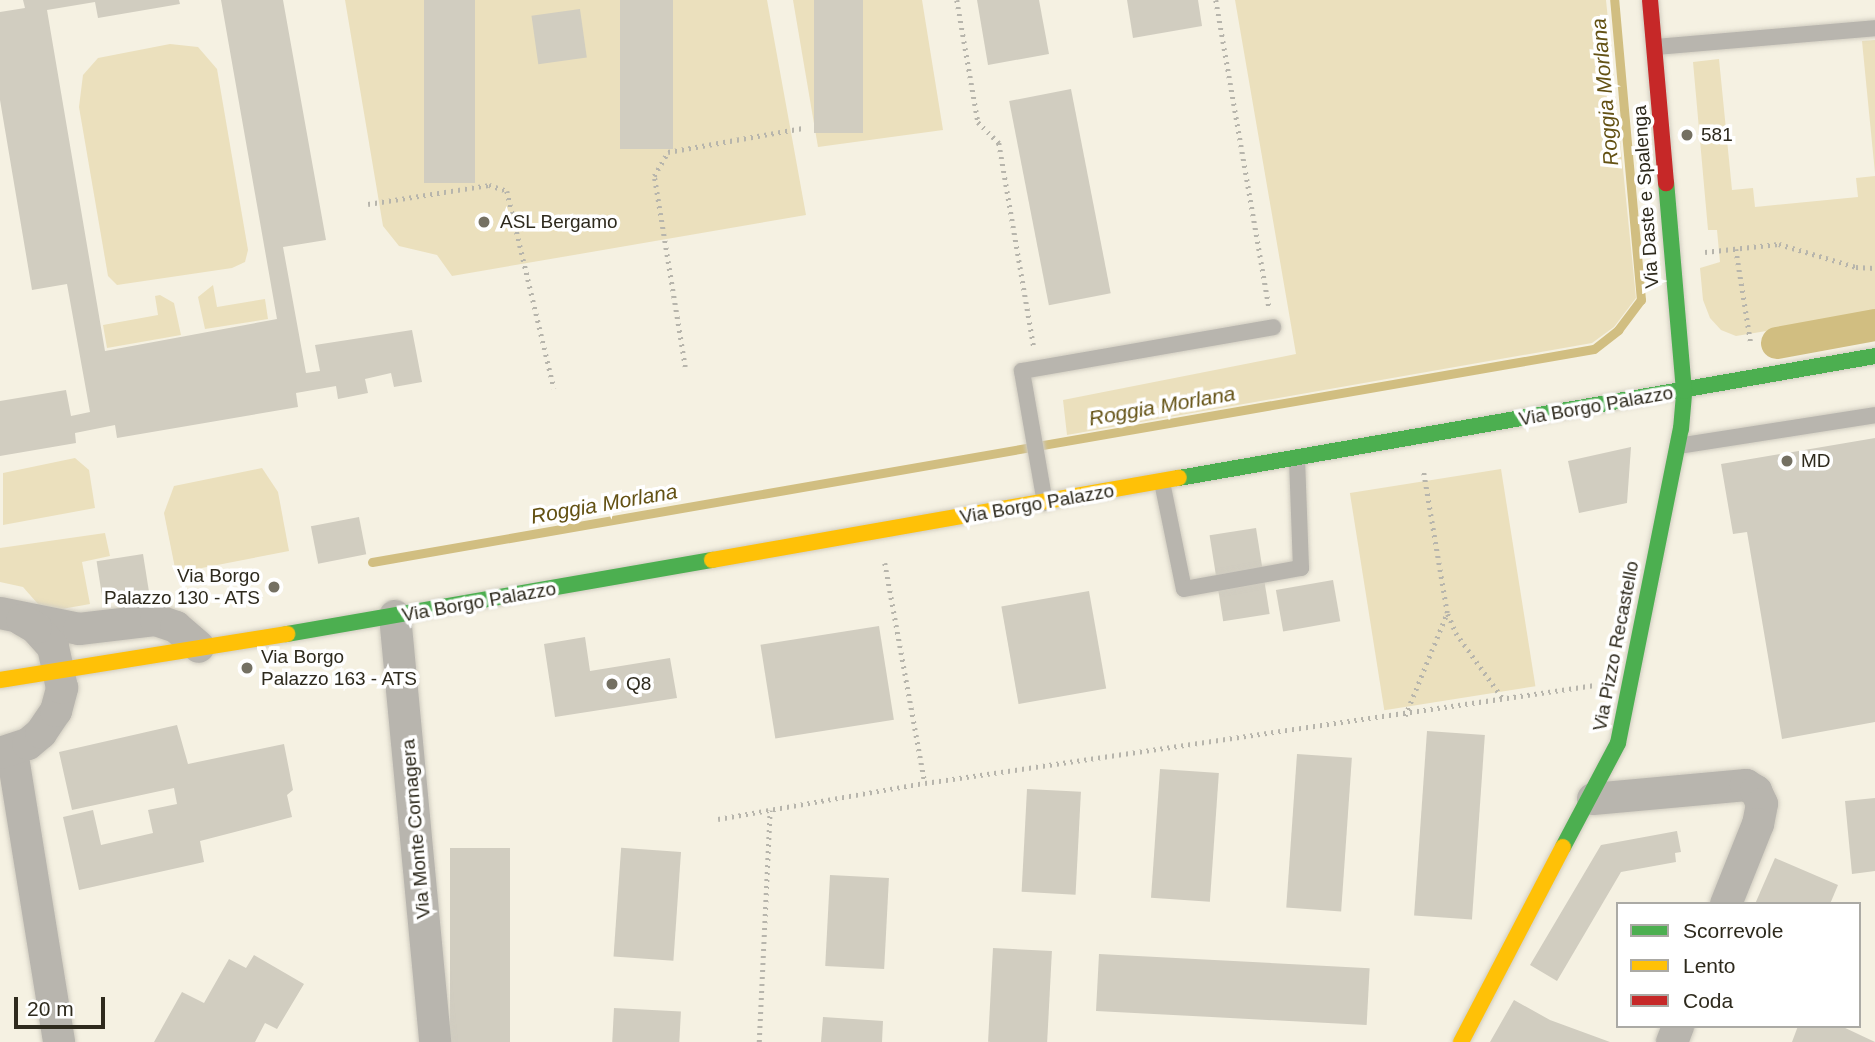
<!DOCTYPE html>
<html>
<head>
<meta charset="utf-8">
<style>
	body { margin:0 }
	#map { position:relative; width:1875px; height:1042px; overflow:hidden; background:#f5f1e2; font-family:Helvetica,sans-serif }
	div>[style] { position:absolute }
	.green>* { inset:0; background:#ebe0bd; transform-origin:0 0 }
	.stream>* { height:9px; margin:-4.5px; padding:0 4.5px; transform-origin:4.5px; border-radius:4.5px; background:#d1be81 }
	.canal>* { height:32px; margin:-16px; padding:0 16px; transform-origin:16px; border-radius:16px; background:#d1be81 }
	.building>* { inset:0; background:#d1cdc0; transform-origin:0 0 }
	.path>* { height:4.5px; margin-top:-2.25px; transform-origin:0; background:repeating-linear-gradient(90deg,#b7b5ac 0 2px,transparent 0 7px) }
	.roads { filter:drop-shadow(0 0 2px #d0ccc0) drop-shadow(0 0 2px #d0ccc0) }
	.lane>* { height:16px; margin:-8px; padding:0 8px; transform-origin:8px; border-radius:8px; background:#b8b5ae }
	.street>* { height:32px; margin:-16px; padding:0 16px; transform-origin:16px; border-radius:16px; background:#b8b5ae }
	.fast>* { height:16px; margin:-8px; padding:0 8px; transform-origin:8px; border-radius:8px; background:#4caf50 }
	.slow>* { height:16px; margin:-8px; padding:0 8px; transform-origin:8px; border-radius:8px; background:#ffc107 }
	.jam>* { height:16px; margin:-8px; padding:0 8px; transform-origin:8px; border-radius:8px; background:#c62828 }
	.dots>* { width:19px; height:19px; translate:-50% -50%; box-sizing:border-box; border:4px solid #fff; border-radius:50% }
	span { translate:-50% -50%; white-space:nowrap; text-align:center; line-height:1.15; -webkit-text-stroke:7px #fff; paint-order:stroke }
	.poi-label { font-size:19px; color:#2e2a1d }
	.left { translate:0 -50%; text-align:left }
	.right { translate:-100% -50%; text-align:right }
	.street-label { font-size:19px; color:#2e2a1d }
	.water-label { font-size:21px; color:#635113; font-style:italic }
	.legend { position:absolute; left:1616px; top:902px; width:245px; height:126px; box-sizing:border-box; background:#fff; border:2px solid #abaaa5; margin:0; padding:9px 12px; list-style:none; font-size:21px; color:#2e2a1d }
	.legend li { display:flex; align-items:center; gap:14px; height:35px }
	.legend b { width:35px; border:2px solid #abaaa5 }
	.scale { position:absolute; left:14px; top:997px; width:91px; height:32px; box-sizing:border-box; border:4px solid #2e2a1d; border-top:0; padding-left:9px; font-size:21px; line-height:24px; white-space:nowrap; color:#2e2a1d; -webkit-text-stroke:5px #fff; paint-order:stroke }
</style>
</head>
<body>
<div id="map">
	<div class="green">
		<div style="clip-path:polygon(345px 0,767px 0,806px 215px,452px 276px,437px 255px,399px 246px,383px 226px)"></div>
		<div style="clip-path:polygon(793px 0,922px 0,943px 130px,818px 147px)"></div>
		<div style="clip-path:polygon(1235px 0,1606px 0,1636px 298px,1614px 327px,1592px 343px,1067px 435px,1063px 400px,1296px 354px)"></div>
		<div style="clip-path:polygon(1875px 40px,1875px 173px,1862px 41px)"></div>
		<div style="clip-path:polygon(170px 44px,198px 47px,217px 69px,248px 250px,245px 262px,232px 268px,117px 285px,108px 276px,79px 107px,83px 75px,98px 58px)"></div>
		<div style="clip-path:polygon(1719px 59px,1732px 190px,1753px 188px,1755px 207px,1858px 197px,1856px 178px,1875px 176px,1875px 313px,1736px 336px,1721px 330px,1710px 318px,1703px 300px,1700px 268px,1720px 262px,1717px 230px,1708px 230px,1693px 62px)"></div>
		<div style="clip-path:polygon(213px 285px,217px 307px,265px 299px,268px 319px,205px 329px,198px 297px)"></div>
		<div style="clip-path:polygon(160px 295px,174px 303px,181px 335px,107px 348px,103px 325px,158px 315px,155px 296px)"></div>
		<div style="clip-path:polygon(75px 458px,89px 470px,95px 508px,3px 525px,3px 473px)"></div>
		<div style="clip-path:polygon(262px 468px,278px 492px,289px 551px,176px 573px,164px 513px,174px 486px)"></div>
		<div style="left:1501px;top:469px;width:220px;height:153px;rotate:81deg"></div>
		<div style="clip-path:polygon(105px 533px,110px 556px,82px 562px,90px 604px,45px 612px,23px 587px,0 582px,0 548px)"></div>
	</div>
	<div class="stream">
		<div style="left:372px;top:562px;width:1240px;rotate:-9.89deg"></div>
		<div style="left:1594px;top:349px;width:31px;rotate:-38deg"></div>
		<div style="left:1618px;top:330px;width:38px;rotate:-53deg"></div>
		<div style="left:1641px;top:300px;width:301px;rotate:-95.1deg"></div>
	</div>
	<div class="canal">
		<div style="left:1777px;top:343px;width:100px;rotate:-10.4deg"></div>
	</div>
	<div class="building">
		<div style="clip-path:polygon(23px 0,179px 0,180px 4px,98px 18px,95px 2px,47px 10px,105px 351px,277px 319px,221px 0,283px 0,326px 240px,283px 247px,306px 373px,320px 371px,315px 345px,412px 330px,422px 382px,394px 387px,391px 373px,365px 379px,368px 393px,338px 399px,336px 386px,296px 393px,298px 407px,117px 438px,115px 425px,75px 433px,76px 443px,0 456px,0 401px,66px 390px,71px 416px,90px 412px,67px 284px,32px 290px,0 100px,0 12px,25px 8px)"></div>
		<div style="left:424px;top:0;width:51px;height:183px"></div>
		<div style="left:620px;top:0;width:53px;height:149px"></div>
		<div style="left:814px;top:0;width:49px;height:133px"></div>
		<div style="clip-path:polygon(977px 0,1039px 0,1049px 54px,988px 65px)"></div>
		<div style="clip-path:polygon(1127px 0,1198px 0,1202px 26px,1133px 38px)"></div>
		<div style="left:580px;top:9px;width:49px;height:49px;rotate:82deg"></div>
		<div style="left:1071px;top:89px;width:208px;height:63px;rotate:79deg"></div>
		<div style="clip-path:polygon(1875px 438px,1875px 722px,1782px 739px,1747px 532px,1733px 534px,1721px 464px)"></div>
		<div style="clip-path:polygon(1631px 447px,1627px 503px,1579px 513px,1568px 461px)"></div>
		<div style="left:359px;top:517px;width:38px;height:49px;rotate:79deg"></div>
		<div style="left:1256px;top:528px;width:87px;height:47px;rotate:81deg"></div>
		<div style="left:143px;top:554px;width:39px;height:47px;rotate:81deg"></div>
		<div style="left:1333px;top:580px;width:42px;height:58px;rotate:80deg"></div>
		<div style="left:1089px;top:591px;width:99px;height:89px;rotate:80deg"></div>
		<div style="left:879px;top:626px;width:95px;height:120px;rotate:81deg"></div>
		<div style="clip-path:polygon(585px 637px,590px 671px,670px 658px,677px 698px,555px 717px,544px 644px)"></div>
		<div style="clip-path:polygon(177px 725px,188px 764px,284px 744px,293px 790px,287px 795px,292px 817px,200px 841px,204px 862px,79px 890px,63px 817px,93px 810px,101px 845px,153px 833px,148px 810px,177px 804px,174px 788px,72px 810px,59px 752px)"></div>
		<div style="left:1427px;top:731px;width:58px;height:185px;rotate:4deg"></div>
		<div style="left:1297px;top:754px;width:55px;height:154px;rotate:4deg"></div>
		<div style="left:1160px;top:769px;width:59px;height:129px;rotate:4deg"></div>
		<div style="left:1027px;top:789px;width:54px;height:103px;rotate:3deg"></div>
		<div style="clip-path:polygon(1875px 798px,1875px 871px,1852px 874px,1845px 801px)"></div>
		<div style="clip-path:polygon(1677px 831px,1681px 852px,1675px 853px,1676px 862px,1621px 872px,1557px 981px,1530px 965px,1601px 845px)"></div>
		<div style="left:450px;top:848px;width:60px;height:195px"></div>
		<div style="left:681px;top:852px;width:109px;height:60px;rotate:94deg"></div>
		<div style="clip-path:polygon(1775px 858px,1838px 885px,1830px 904px,1755px 904px)"></div>
		<div style="left:830px;top:875px;width:59px;height:91px;rotate:3deg"></div>
		<div style="left:993px;top:948px;width:59px;height:94px;rotate:3deg"></div>
		<div style="left:1099px;top:954px;width:271px;height:57px;rotate:3deg"></div>
		<div style="clip-path:polygon(254px 955px,304px 984px,277px 1029px,265px 1023px,255px 1042px,154px 1042px,182px 992px,204px 1003px,229px 959px,246px 968px)"></div>
		<div style="clip-path:polygon(1514px 1000px,1550px 1020px,1610px 1042px,1490px 1042px)"></div>
		<div style="left:614px;top:1008px;width:67px;height:34px;rotate:3deg"></div>
		<div style="clip-path:polygon(823px 1017px,883px 1021px,882px 1042px,821px 1042px)"></div>
		<div style="clip-path:polygon(1798px 1026px,1841px 1026px,1875px 1042px,1792px 1042px)"></div>
	</div>
	<div class="path">
		<div style="left:957px;top:0;width:124px;rotate:80.2deg"></div>
		<div style="left:978px;top:122px;width:30px;rotate:45deg"></div>
		<div style="left:999px;top:143px;width:207px;rotate:80.3deg"></div>
		<div style="left:1216px;top:0;width:311px;rotate:80.2deg"></div>
		<div style="left:368px;top:204px;width:122px;rotate:-8.9deg"></div>
		<div style="left:489px;top:185px;width:19px;rotate:18deg"></div>
		<div style="left:507px;top:191px;width:203px;rotate:76.6deg"></div>
		<div style="left:1736px;top:249px;width:96px;rotate:81deg"></div>
		<div style="left:1705px;top:252px;width:74px;rotate:-6.2deg"></div>
		<div style="left:1779px;top:244px;width:80px;rotate:16.6deg"></div>
		<div style="left:1856px;top:267px;width:19px;rotate:3deg"></div>
		<div style="left:685px;top:367px;width:193px;rotate:-99.2deg"></div>
		<div style="left:654px;top:176px;width:28px;rotate:-60deg"></div>
		<div style="left:668px;top:152px;width:137px;rotate:-10.1deg"></div>
		<div style="left:885px;top:563px;width:224px;rotate:79.7deg"></div>
		<div style="left:925px;top:783px;width:677px;rotate:-8.32deg"></div>
		<div style="left:1448px;top:614px;width:21px;rotate:67deg"></div>
		<div style="left:1456px;top:633px;width:82px;rotate:54.4deg"></div>
		<div style="left:1405px;top:716px;width:111px;rotate:-67.8deg"></div>
		<div style="left:1447px;top:613px;width:145px;rotate:-99.5deg"></div>
		<div style="left:718px;top:819px;width:210px;rotate:-9.9deg"></div>
		<div style="left:759px;top:1042px;width:232px;rotate:-87.3deg"></div>
	</div>
	<div class="roads">
		<div class="lane">
			<div style="left:1655px;top:47px;width:221px;rotate:-4.9deg"></div>
			<div style="left:1678px;top:446px;width:199px;rotate:-8.9deg"></div>
			<div style="left:1162px;top:482px;width:109px;rotate:78.4deg"></div>
			<div style="left:1184px;top:589px;width:119px;rotate:-10.2deg"></div>
			<div style="left:1301px;top:568px;width:109px;rotate:-92.1deg"></div>
			<div style="left:1045px;top:503px;width:134px;rotate:-99.9deg"></div>
			<div style="left:1022px;top:371px;width:255px;rotate:-9.9deg"></div>
		</div>
		<div class="street">
			<div style="left:0;top:613px;width:81px;rotate:11.4deg"></div>
			<div style="left:79px;top:629px;width:78px;rotate:-6.7deg"></div>
			<div style="left:156px;top:620px;width:21px;rotate:19deg"></div>
			<div style="left:176px;top:627px;width:30px;rotate:41deg"></div>
			<div style="left:395px;top:616px;width:428px;rotate:84.6deg"></div>
			<div style="left:12px;top:751px;width:295px;rotate:80.8deg"></div>
			<div style="left:0;top:753px;width:29px;rotate:-18deg"></div>
			<div style="left:28px;top:744px;width:17px;rotate:-40deg"></div>
			<div style="left:41px;top:733px;width:27px;rotate:-56deg"></div>
			<div style="left:56px;top:711px;width:24px;rotate:-75deg"></div>
			<div style="left:62px;top:688px;width:42px;rotate:-102.4deg"></div>
			<div style="left:53px;top:647px;width:25px;rotate:-132deg"></div>
			<div style="left:36px;top:628px;width:16px;rotate:-150deg"></div>
			<div style="left:1593px;top:799px;width:154px;rotate:-5.2deg"></div>
			<div style="left:1746px;top:785px;width:12px;rotate:31deg"></div>
			<div style="left:1756px;top:791px;width:14px;rotate:65deg"></div>
			<div style="left:1762px;top:804px;width:20px;rotate:101deg"></div>
			<div style="left:1758px;top:824px;width:86px;rotate:111.8deg"></div>
			<div style="left:1672px;top:1042px;width:17px;rotate:-69deg"></div>
		</div>
		<div class="fast">
			<div style="left:1179px;top:478px;width:707px;rotate:-9.94deg"></div>
			<div style="left:287px;top:634px;width:431px;rotate:-9.9deg"></div>
			<div style="left:1563px;top:847px;width:118px;rotate:-62.1deg"></div>
			<div style="left:1618px;top:743px;width:320px;rotate:-78.7deg"></div>
			<div style="left:1681px;top:429px;width:38px;rotate:-85deg"></div>
			<div style="left:1684px;top:391px;width:209px;rotate:-94.9deg"></div>
		</div>
		<div class="slow">
			<div style="left:712px;top:560px;width:474px;rotate:-10deg"></div>
			<div style="left:0;top:680px;width:291px;rotate:-9.1deg"></div>
			<div style="left:1461px;top:1042px;width:220px;rotate:-62.4deg"></div>
		</div>
		<div class="jam">
			<div style="left:1650px;top:0;width:184px;rotate:85deg"></div>
		</div>
	</div>
	<div class="dots">
		<div style="left:1687px;top:135px;background:#747062"></div>
		<div style="left:484px;top:222px;background:#747062"></div>
		<div style="left:1787px;top:461px;background:#747062"></div>
		<div style="left:274px;top:587px;background:#747062"></div>
		<div style="left:247px;top:668px;background:#747062"></div>
		<div style="left:612px;top:684px;background:#747062"></div>
	</div>
	<div class="poi-label">
		<span class="left" style="left:1701px;top:135px">581</span>
		<span class="left" style="left:500px;top:222px">ASL Bergamo</span>
		<span class="left" style="left:1801px;top:461px">MD</span>
		<span class="right" style="left:260px;top:587px">Via Borgo<br>Palazzo 130 - ATS</span>
		<span class="left" style="left:261px;top:668px">Via Borgo<br>Palazzo 163 - ATS</span>
		<span class="left" style="left:626px;top:684px">Q8</span>
	</div>
	<div class="street-label">
		<span style="left:1646px;top:197px;rotate:-94deg">Via Daste e Spalenga</span>
		<span style="left:1596px;top:406px;rotate:-10deg">Via Borgo Palazzo</span>
		<span style="left:1037px;top:504px;rotate:-10deg">Via Borgo Palazzo</span>
		<span style="left:479px;top:602px;rotate:-10deg">Via Borgo Palazzo</span>
		<span style="left:1616px;top:646px;rotate:-79deg">Via Pizzo Recastello</span>
		<span style="left:416px;top:829px;rotate:-95deg">Via Monte Cornagera</span>
	</div>
	<div class="water-label">
		<span style="left:1605px;top:92px;rotate:-95deg">Roggia Morlana</span>
		<span style="left:1162px;top:406px;rotate:-10deg">Roggia Morlana</span>
		<span style="left:604px;top:504px;rotate:-10deg">Roggia Morlana</span>
	</div>
	<ul class="legend">
	<li><b style="height:9px;background:#4caf50"></b>Scorrevole</li>
	<li><b style="height:9px;background:#ffc107"></b>Lento</li>
	<li><b style="height:9px;background:#c62828"></b>Coda</li>
	</ul>
	<div class="scale">20 m</div>
</div>
</body>
</html>
